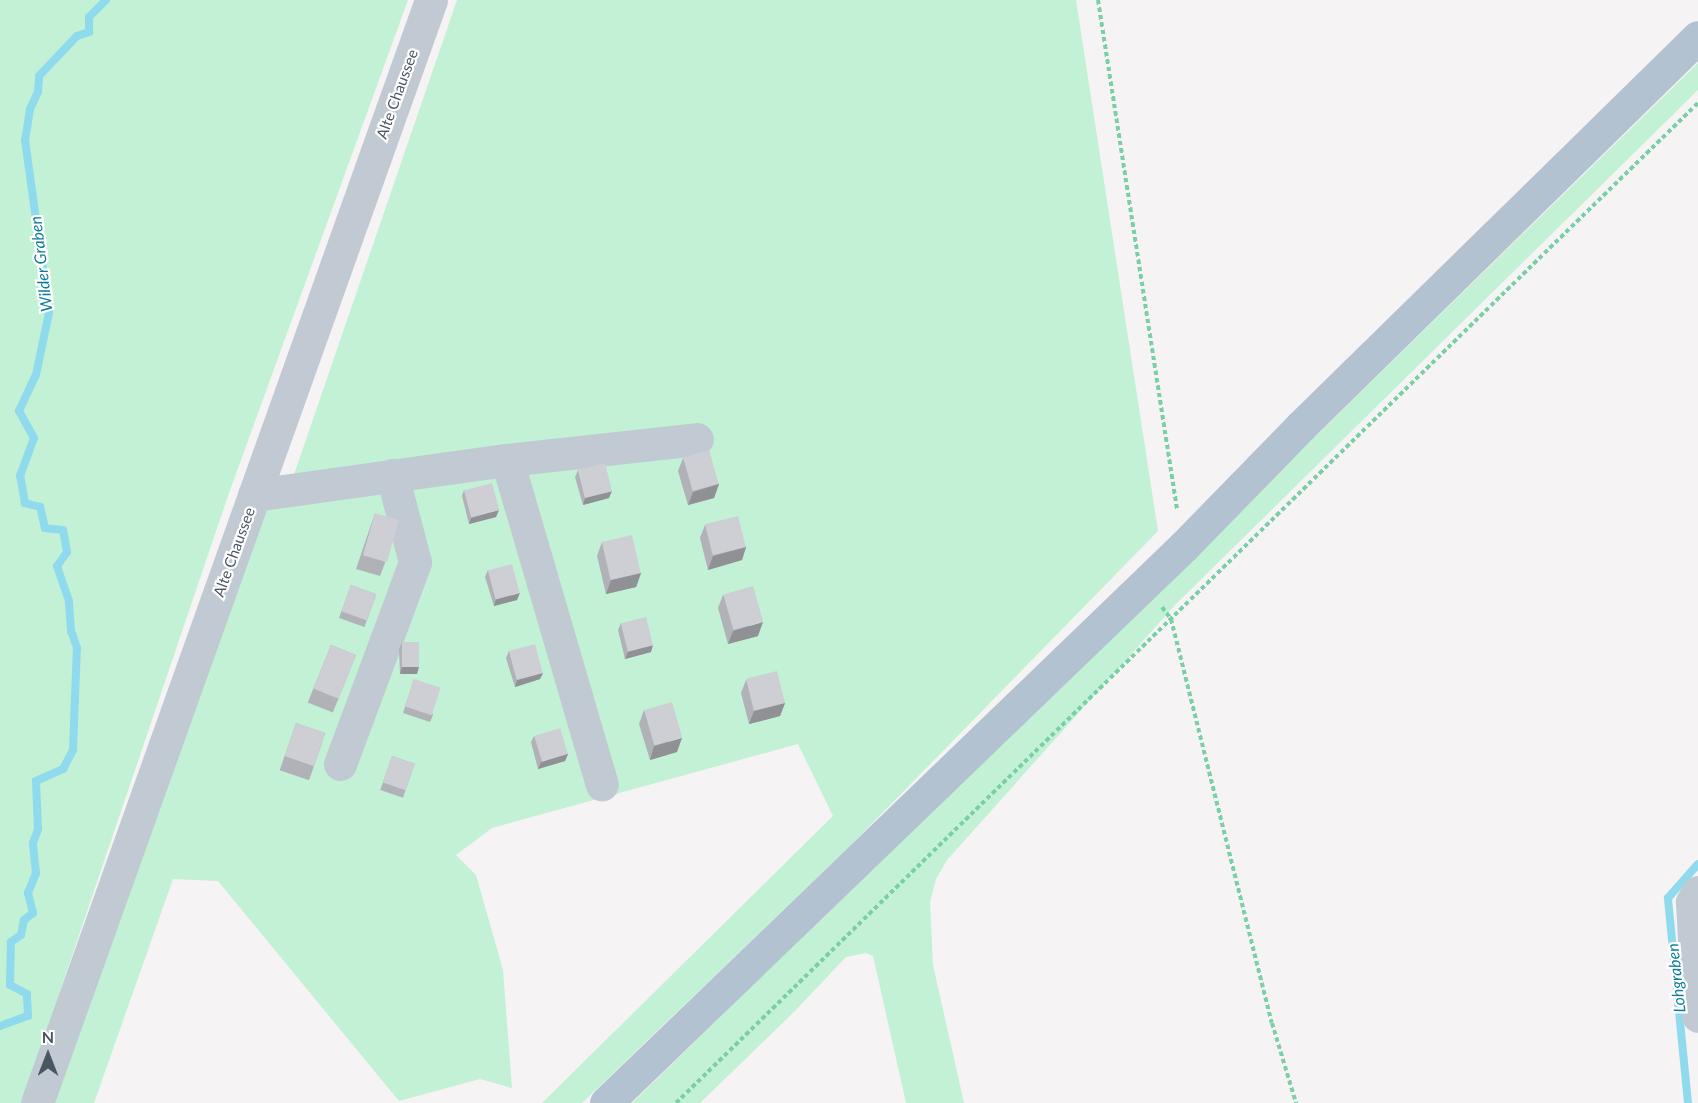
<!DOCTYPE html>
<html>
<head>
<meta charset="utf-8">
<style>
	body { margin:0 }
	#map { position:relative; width:1698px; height:1103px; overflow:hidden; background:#f5f3f3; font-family:Lato,sans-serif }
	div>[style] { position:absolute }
	.green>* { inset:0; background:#c3f1d5 }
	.stream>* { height:8px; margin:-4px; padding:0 4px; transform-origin:4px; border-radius:4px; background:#90daee }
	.path>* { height:4px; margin-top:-2px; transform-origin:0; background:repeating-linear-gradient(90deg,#7ad0a6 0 4.5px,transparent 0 7.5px) }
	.minor>* { height:33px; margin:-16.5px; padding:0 16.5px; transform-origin:16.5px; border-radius:16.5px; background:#c1cad2 }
	.major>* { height:33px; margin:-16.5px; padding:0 16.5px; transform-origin:16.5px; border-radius:16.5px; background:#b3c2d1 }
	.wall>* { inset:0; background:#b0b2b7; transform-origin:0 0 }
	.shaded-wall>* { inset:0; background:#909195 }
	.building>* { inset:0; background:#cdcfd5; transform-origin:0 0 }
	span { translate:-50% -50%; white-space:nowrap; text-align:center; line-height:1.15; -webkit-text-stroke:4.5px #fff; paint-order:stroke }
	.street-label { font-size:15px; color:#4a5661 }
	.water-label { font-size:16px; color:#0c7c9b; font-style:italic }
	.north { position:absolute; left:18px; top:1025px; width:60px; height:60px; -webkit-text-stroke:4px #fff; paint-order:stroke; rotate:0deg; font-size:16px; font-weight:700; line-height:24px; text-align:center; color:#4a5661 }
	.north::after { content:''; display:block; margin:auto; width:21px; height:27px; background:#4a5661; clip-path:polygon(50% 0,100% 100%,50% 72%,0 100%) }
</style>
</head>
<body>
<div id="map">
	<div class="green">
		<div style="clip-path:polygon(0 0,408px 0,229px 493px,22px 1103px,0 1103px)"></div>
		<div style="clip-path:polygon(457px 0,1076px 0,1158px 531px,852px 844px,582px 1103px,542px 1103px,833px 816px,798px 744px,492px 828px,456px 855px,476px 875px,503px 970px,512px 1088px,480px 1079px,399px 1101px,218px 881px,173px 879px,94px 1103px,52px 1103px,264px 498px,289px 489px)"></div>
		<div style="clip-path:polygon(1698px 63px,1698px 90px,1176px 604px,947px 860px,936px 879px,930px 902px,933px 965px,964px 1103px,906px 1103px,873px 956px,866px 953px,846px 957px,793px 1013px,700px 1103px,632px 1103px)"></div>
	</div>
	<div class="stream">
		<div style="left:0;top:1026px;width:30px;rotate:-20deg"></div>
		<div style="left:28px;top:1016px;width:22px;rotate:-93deg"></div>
		<div style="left:27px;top:994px;width:19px;rotate:-152deg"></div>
		<div style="left:10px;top:985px;width:43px;rotate:-88.7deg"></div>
		<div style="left:11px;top:942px;width:12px;rotate:-35deg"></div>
		<div style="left:21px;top:935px;width:15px;rotate:-79deg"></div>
		<div style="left:24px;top:920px;width:11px;rotate:-38deg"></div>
		<div style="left:33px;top:913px;width:21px;rotate:-104deg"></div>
		<div style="left:28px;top:893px;width:22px;rotate:-68deg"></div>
		<div style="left:36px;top:873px;width:30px;rotate:-96deg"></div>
		<div style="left:33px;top:843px;width:15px;rotate:-70deg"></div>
		<div style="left:38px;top:829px;width:48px;rotate:-92.4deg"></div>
		<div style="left:36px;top:781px;width:30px;rotate:-24deg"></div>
		<div style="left:63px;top:769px;width:21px;rotate:-62deg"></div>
		<div style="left:73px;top:750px;width:102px;rotate:-87.8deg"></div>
		<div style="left:77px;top:648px;width:18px;rotate:-109deg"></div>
		<div style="left:71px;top:631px;width:30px;rotate:-94deg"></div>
		<div style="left:69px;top:601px;width:37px;rotate:-109deg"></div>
		<div style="left:57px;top:566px;width:17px;rotate:-54deg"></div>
		<div style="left:67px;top:552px;width:22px;rotate:-100deg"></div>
		<div style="left:63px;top:530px;width:18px;rotate:-174deg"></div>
		<div style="left:45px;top:528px;width:22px;rotate:-103deg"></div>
		<div style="left:40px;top:507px;width:16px;rotate:-165deg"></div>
		<div style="left:25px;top:503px;width:27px;rotate:-100deg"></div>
		<div style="left:20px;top:476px;width:40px;rotate:-69.8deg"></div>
		<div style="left:34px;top:438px;width:31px;rotate:-119deg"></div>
		<div style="left:19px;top:411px;width:40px;rotate:-65deg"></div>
		<div style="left:36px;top:375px;width:63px;rotate:-78.2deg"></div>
		<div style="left:49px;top:313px;width:174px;rotate:-97.9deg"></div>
		<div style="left:25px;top:141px;width:32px;rotate:-81deg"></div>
		<div style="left:30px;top:109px;width:19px;rotate:-65deg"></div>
		<div style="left:38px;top:92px;width:16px;rotate:-86deg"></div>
		<div style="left:39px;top:76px;width:55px;rotate:-46.5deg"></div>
		<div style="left:77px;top:36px;width:13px;rotate:-18deg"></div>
		<div style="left:89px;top:32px;width:15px;rotate:-90deg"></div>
		<div style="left:89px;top:17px;width:24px;rotate:-45deg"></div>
		<div style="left:1688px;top:1103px;width:206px;rotate:-95.6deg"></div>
		<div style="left:1668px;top:898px;width:45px;rotate:-48.6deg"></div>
	</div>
	<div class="path">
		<div style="left:1098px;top:0;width:515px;rotate:81.18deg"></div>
		<div style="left:1162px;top:607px;width:15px;rotate:53deg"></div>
		<div style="left:1171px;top:619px;width:416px;rotate:76deg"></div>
		<div style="left:1272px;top:1023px;width:84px;rotate:73.3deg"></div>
		<div style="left:676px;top:1103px;width:1430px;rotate:-44.38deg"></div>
	</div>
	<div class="minor">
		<div style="left:507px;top:460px;width:338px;rotate:73.7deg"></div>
		<div style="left:254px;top:495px;width:255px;rotate:-7.9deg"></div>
		<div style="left:507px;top:460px;width:191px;rotate:-6.3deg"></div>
		<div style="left:340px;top:764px;width:215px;rotate:-69.6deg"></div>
		<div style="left:415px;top:562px;width:90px;rotate:-104.8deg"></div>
		<div style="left:1698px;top:892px;width:12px;rotate:121deg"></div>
		<div style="left:1692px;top:902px;width:114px;rotate:87deg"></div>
		<div style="left:37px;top:1103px;width:1171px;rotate:-70.34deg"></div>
	</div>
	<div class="major">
		<div style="left:606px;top:1103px;width:801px;rotate:-43.94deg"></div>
		<div style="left:1183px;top:547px;width:168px;rotate:-45.7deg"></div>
		<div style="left:1300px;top:427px;width:557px;rotate:-44.42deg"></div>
	</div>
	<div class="wall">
		<div style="clip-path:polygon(683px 458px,719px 484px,714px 498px,688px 505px,678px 471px)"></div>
		<div style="clip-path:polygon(578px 470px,609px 498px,583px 505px,575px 477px)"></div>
		<div style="clip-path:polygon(464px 490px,496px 517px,469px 524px,462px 496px)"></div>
		<div style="clip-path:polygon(375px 513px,385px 563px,380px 576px,356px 569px)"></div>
		<div style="clip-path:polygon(705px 525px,746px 547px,742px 560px,708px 570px,700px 538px)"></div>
		<div style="clip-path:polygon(602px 542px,641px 573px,636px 587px,606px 594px,597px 556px)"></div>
		<div style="clip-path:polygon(488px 570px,517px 600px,494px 606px,485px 577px)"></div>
		<div style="left:351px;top:585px;width:27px;height:35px;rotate:20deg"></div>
		<div style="clip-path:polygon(723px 595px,758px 636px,728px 644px,718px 608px)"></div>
		<div style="clip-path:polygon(621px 623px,651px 652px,625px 659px,618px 630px)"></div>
		<div style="clip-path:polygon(402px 642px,417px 674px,400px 674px,399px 649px)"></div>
		<div style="left:331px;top:645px;width:27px;height:62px;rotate:22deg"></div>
		<div style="clip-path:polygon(509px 651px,543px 673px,540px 679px,515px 687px,506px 658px)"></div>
		<div style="clip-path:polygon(414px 679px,433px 715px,430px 722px,403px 713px)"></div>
		<div style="clip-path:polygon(746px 680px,785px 703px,780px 716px,749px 724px,741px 693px)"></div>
		<div style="clip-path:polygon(644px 710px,677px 752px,650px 760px,639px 724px)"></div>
		<div style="left:296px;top:723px;width:31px;height:50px;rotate:19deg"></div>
		<div style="clip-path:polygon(534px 736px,568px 754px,565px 761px,538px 769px,531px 742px)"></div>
		<div style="left:392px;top:756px;width:24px;height:36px;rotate:19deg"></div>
	</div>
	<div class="shaded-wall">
		<div style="clip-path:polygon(719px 484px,714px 498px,688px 505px,693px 492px)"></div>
		<div style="clip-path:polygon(612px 491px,609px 498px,583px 505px,585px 498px)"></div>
		<div style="clip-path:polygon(499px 510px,496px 517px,469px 524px,471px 518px)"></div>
		<div style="clip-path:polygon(746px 547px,742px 560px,708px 570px,713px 556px)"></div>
		<div style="clip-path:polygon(641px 573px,636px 587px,606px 594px,611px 580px)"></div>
		<div style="clip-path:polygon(520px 593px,517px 600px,494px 606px,496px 599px)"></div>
		<div style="clip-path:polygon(763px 622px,758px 636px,728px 644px,733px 631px)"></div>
		<div style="clip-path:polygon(653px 645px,651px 652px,625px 659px,628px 652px)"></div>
		<div style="clip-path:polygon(402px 667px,419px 667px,417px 674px,400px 674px)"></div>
		<div style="clip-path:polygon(543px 673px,540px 679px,515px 687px,517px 680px)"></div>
		<div style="clip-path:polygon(785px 703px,780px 716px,749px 724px,754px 711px)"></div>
		<div style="clip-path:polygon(682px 738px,677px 752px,650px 760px,654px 746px)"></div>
		<div style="clip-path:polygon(568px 754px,565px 761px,538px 769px,541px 762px)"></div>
	</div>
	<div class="building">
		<div style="left:709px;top:450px;width:35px;height:27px;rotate:74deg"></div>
		<div style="left:605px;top:463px;width:29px;height:28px;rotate:76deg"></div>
		<div style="left:492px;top:483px;width:28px;height:29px;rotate:75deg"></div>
		<div style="left:375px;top:513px;width:25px;height:44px;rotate:16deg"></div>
		<div style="left:738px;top:516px;width:32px;height:34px;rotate:76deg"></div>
		<div style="left:632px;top:535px;width:39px;height:31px;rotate:77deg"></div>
		<div style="left:512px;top:564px;width:30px;height:25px;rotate:75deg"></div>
		<div style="left:351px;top:585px;width:27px;height:28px;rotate:20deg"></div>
		<div style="left:753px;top:586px;width:37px;height:31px;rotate:74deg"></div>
		<div style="left:646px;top:617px;width:29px;height:26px;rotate:76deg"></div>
		<div style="left:402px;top:642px;width:17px;height:25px"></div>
		<div style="left:535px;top:644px;width:30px;height:27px;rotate:75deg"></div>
		<div style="left:331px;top:645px;width:27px;height:47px;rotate:22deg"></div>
		<div style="left:777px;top:671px;width:33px;height:32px;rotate:76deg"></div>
		<div style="left:414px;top:679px;width:28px;height:29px;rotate:18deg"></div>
		<div style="left:672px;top:702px;width:37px;height:29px;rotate:74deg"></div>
		<div style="left:296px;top:723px;width:31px;height:35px;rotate:19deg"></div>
		<div style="left:560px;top:728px;width:27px;height:27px;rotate:73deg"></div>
		<div style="left:392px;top:756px;width:24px;height:28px;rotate:19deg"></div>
	</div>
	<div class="street-label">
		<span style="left:397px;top:94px;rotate:-70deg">Alte Chaussee</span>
		<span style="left:234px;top:552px;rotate:-70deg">Alte Chaussee</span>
	</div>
	<div class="water-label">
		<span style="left:41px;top:264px;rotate:-97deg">Wilder Graben</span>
		<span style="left:1676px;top:978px;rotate:-96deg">Lohgraben</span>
	</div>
	<div class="north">N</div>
</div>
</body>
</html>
